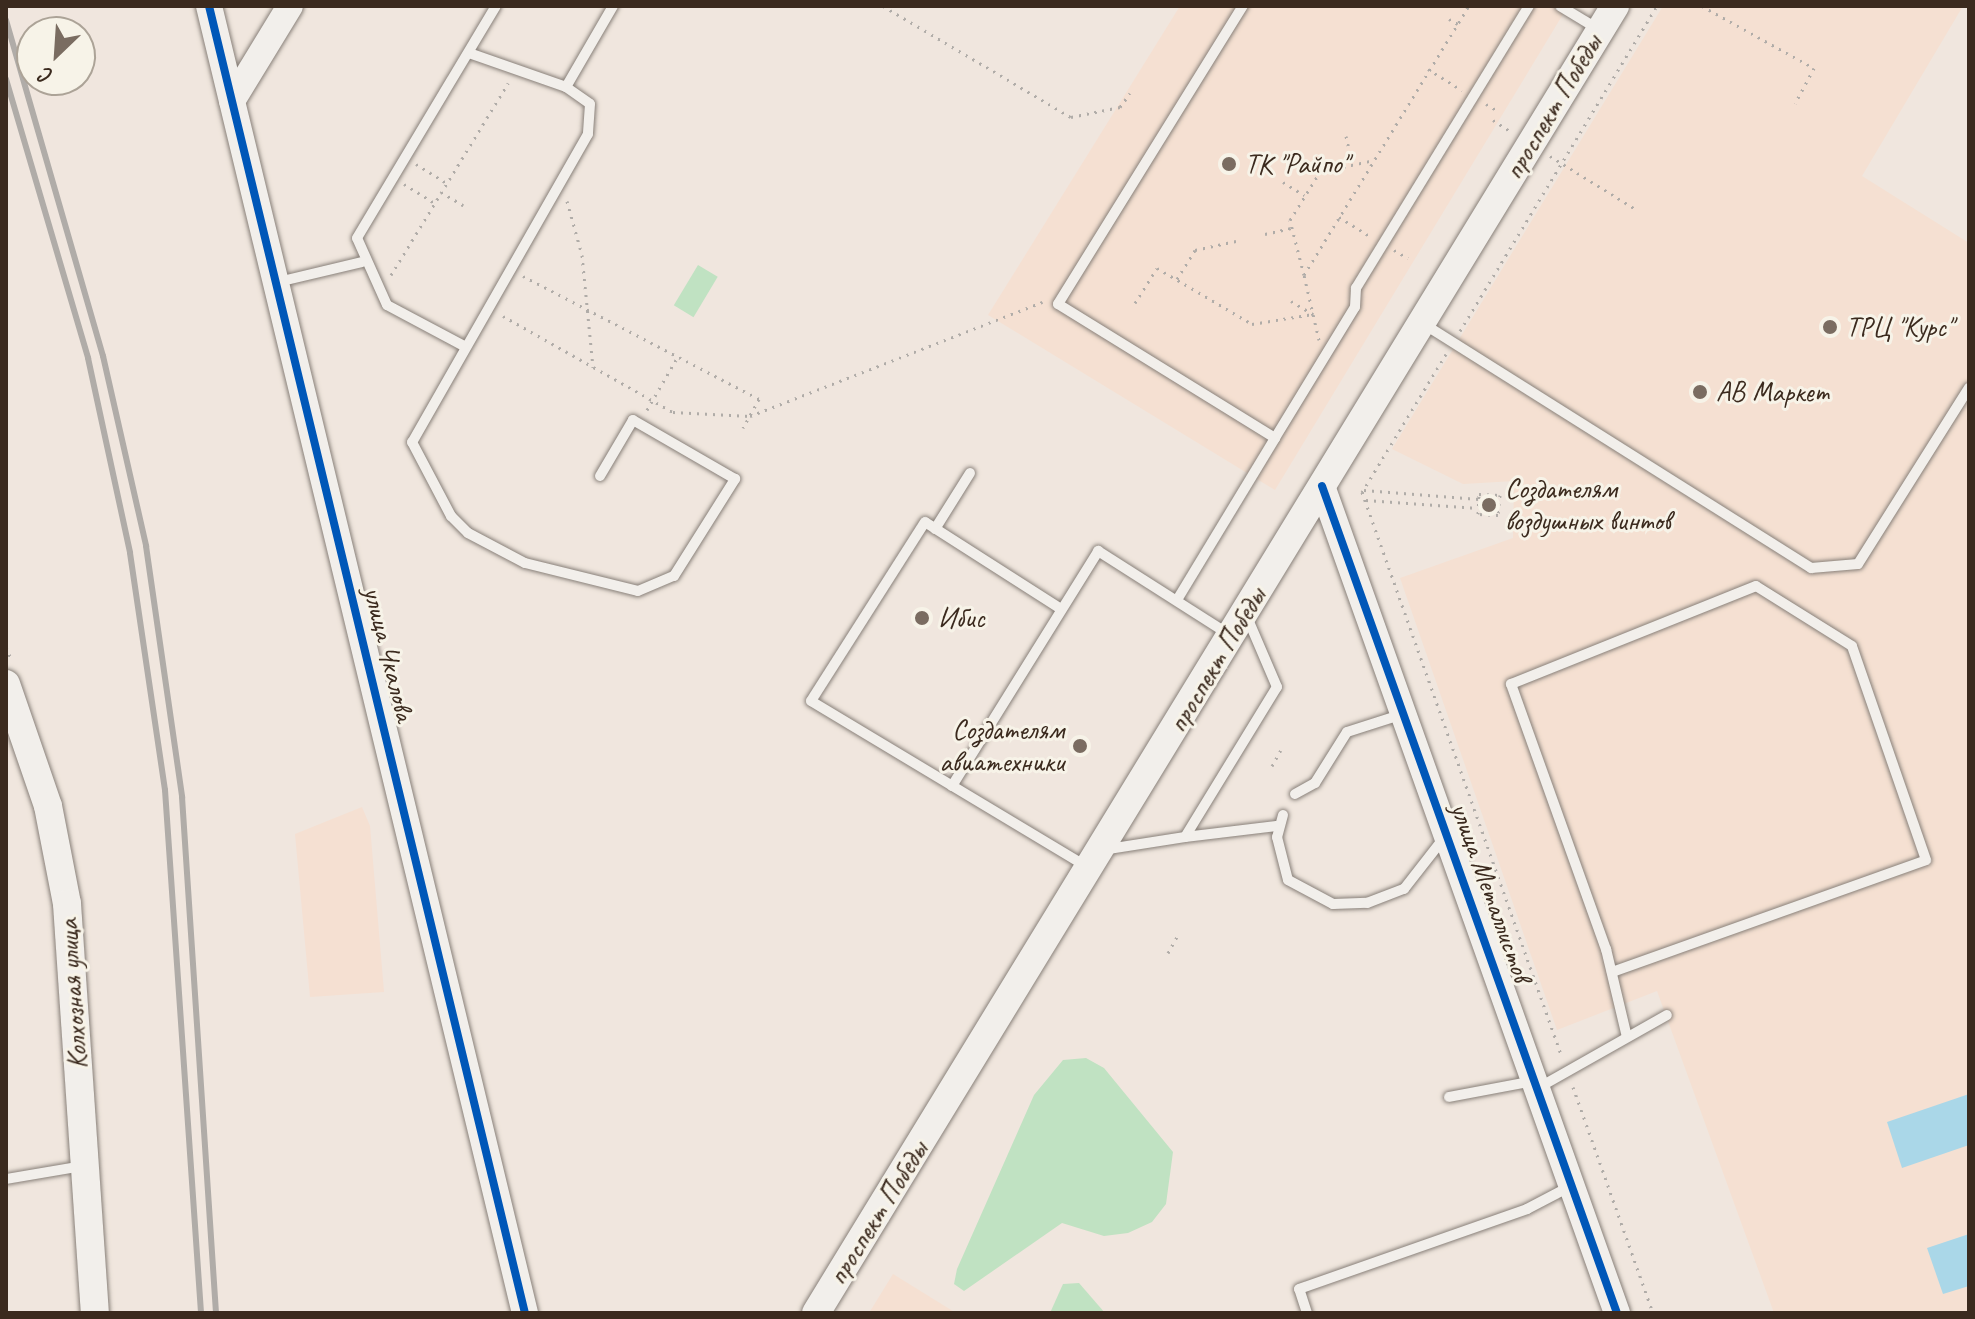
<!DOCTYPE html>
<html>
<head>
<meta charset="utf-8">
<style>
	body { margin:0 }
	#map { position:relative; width:1975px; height:1319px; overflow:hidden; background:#f0e6de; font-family:Caveat,sans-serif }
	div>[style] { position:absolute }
	.built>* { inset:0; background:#f5e0d2 }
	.green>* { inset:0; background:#c0e2c2; transform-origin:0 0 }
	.water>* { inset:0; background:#aad7e8 }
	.path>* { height:3px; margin-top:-1.5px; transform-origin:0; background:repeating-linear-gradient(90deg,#b0aca8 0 2px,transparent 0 8px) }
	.roads { filter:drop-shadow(0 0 2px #888079) drop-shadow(0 0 2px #888079) }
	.service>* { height:10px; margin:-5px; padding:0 5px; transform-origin:5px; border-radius:5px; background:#f2efeb }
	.tertiary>* { height:26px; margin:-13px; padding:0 13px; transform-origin:13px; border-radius:13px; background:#f2efeb }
	.secondary>* { height:28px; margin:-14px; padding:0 14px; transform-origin:14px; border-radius:14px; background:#f2efeb }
	.rail>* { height:6px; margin:-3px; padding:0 3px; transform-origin:3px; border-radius:3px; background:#b0aca8 }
	.cycleway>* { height:8px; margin:-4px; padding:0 4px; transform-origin:4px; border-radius:4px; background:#0057b8 }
	.dots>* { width:22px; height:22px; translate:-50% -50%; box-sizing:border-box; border:4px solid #f7f3e8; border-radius:50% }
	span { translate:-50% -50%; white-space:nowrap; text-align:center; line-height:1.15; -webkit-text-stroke:6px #f7f3e8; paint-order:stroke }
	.street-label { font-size:28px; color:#3b2a1e }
	.poi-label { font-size:28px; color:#3b2a1e }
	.left { translate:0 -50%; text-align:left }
	.right { translate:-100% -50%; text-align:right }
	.frame { position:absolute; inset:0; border:8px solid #3b2a1e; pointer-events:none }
	.north { position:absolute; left:16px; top:16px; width:80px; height:80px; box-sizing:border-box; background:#f7f3e8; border:2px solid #aca397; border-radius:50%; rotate:205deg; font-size:22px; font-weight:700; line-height:32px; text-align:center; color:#3b2a1e }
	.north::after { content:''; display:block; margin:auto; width:28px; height:36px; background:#7a6c61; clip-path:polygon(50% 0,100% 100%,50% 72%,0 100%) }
</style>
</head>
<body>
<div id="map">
	<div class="built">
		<div style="clip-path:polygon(1180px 6px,1568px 6px,1275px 490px,988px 315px)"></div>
		<div style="clip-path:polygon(1663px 6px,1963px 6px,1862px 176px,1969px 243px,1969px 1313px,1774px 1313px,1657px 991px,1557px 1030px,1400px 578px,1513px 538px,1514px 481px,1463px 484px,1392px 449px)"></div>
		<div style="clip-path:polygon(362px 807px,370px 826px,384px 992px,310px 997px,295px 834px)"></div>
		<div style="clip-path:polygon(893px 1274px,956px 1313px,869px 1313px)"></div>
	</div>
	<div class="green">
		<div style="left:698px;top:265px;width:23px;height:47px;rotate:31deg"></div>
		<div style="clip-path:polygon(1086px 1058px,1104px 1068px,1173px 1152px,1166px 1204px,1152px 1222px,1128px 1233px,1104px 1236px,1062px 1223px,964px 1291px,954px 1284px,957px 1269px,1034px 1095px,1063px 1060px)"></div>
		<div style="clip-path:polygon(1079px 1283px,1105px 1313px,1050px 1313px,1063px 1284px)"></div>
	</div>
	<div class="water">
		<div style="clip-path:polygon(1969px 1094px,1969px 1145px,1902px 1168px,1887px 1122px)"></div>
		<div style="clip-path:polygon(1969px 1234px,1969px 1286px,1943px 1294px,1927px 1248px)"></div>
	</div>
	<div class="path">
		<div style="left:883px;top:6px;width:218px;rotate:30.6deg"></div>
		<div style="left:1071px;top:117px;width:50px;rotate:-11.5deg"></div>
		<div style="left:1120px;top:107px;width:17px;rotate:-54deg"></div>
		<div style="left:1702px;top:6px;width:128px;rotate:29deg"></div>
		<div style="left:1814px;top:68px;width:40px;rotate:118deg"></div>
		<div style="left:1449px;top:19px;width:10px;rotate:29deg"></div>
		<div style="left:1428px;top:69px;width:40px;rotate:32deg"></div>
		<div style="left:1486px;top:104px;width:14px;rotate:30deg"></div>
		<div style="left:1493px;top:120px;width:20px;rotate:33deg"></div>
		<div style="left:1346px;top:136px;width:28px;rotate:77deg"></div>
		<div style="left:1550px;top:156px;width:99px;rotate:31.8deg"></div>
		<div style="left:416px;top:164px;width:36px;rotate:32deg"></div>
		<div style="left:1283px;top:182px;width:25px;rotate:32deg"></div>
		<div style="left:404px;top:184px;width:36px;rotate:32deg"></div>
		<div style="left:441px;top:192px;width:26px;rotate:31deg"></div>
		<div style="left:567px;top:201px;width:56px;rotate:74.5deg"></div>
		<div style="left:582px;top:255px;width:113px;rotate:84.4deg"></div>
		<div style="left:1339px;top:217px;width:36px;rotate:32deg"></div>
		<div style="left:1265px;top:234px;width:28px;rotate:-13deg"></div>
		<div style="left:1394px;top:250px;width:16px;rotate:30deg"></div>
		<div style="left:391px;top:275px;width:225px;rotate:-58.6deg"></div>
		<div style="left:1304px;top:275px;width:57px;rotate:-104.3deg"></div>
		<div style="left:1290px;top:220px;width:57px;rotate:-58deg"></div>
		<div style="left:1320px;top:172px;width:55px;rotate:-12.5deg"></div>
		<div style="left:523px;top:276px;width:266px;rotate:27.5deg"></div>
		<div style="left:759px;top:399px;width:33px;rotate:119deg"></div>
		<div style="left:1177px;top:279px;width:34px;rotate:-58deg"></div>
		<div style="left:1195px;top:250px;width:42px;rotate:-12.4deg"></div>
		<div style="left:1291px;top:301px;width:26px;rotate:31deg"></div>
		<div style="left:1135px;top:303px;width:41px;rotate:-57.8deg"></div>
		<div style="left:1157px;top:268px;width:110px;rotate:30.5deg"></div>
		<div style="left:1252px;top:324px;width:62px;rotate:-9.3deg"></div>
		<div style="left:503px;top:316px;width:195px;rotate:29.5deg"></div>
		<div style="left:673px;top:412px;width:77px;rotate:3deg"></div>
		<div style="left:750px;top:416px;width:314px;rotate:-21.3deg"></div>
		<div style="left:1460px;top:331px;width:380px;rotate:-58.8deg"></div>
		<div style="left:1319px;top:340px;width:67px;rotate:-103deg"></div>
		<div style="left:1304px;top:275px;width:316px;rotate:-58.5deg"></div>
		<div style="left:1446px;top:354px;width:162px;rotate:121.3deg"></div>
		<div style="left:1362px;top:492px;width:599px;rotate:70.51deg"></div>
		<div style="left:647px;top:410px;width:60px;rotate:-60deg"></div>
		<div style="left:1364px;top:490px;width:115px;rotate:4.5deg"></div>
		<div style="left:1479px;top:494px;width:21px;rotate:3deg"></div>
		<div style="left:1500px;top:495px;width:20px;rotate:96deg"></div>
		<div style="left:1498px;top:515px;width:20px;rotate:-177deg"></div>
		<div style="left:1478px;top:514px;width:20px;rotate:-87deg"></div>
		<div style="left:1366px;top:500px;width:112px;rotate:4.1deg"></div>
		<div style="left:6px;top:647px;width:15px;rotate:67deg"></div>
		<div style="left:1272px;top:766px;width:18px;rotate:-61deg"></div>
		<div style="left:1168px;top:953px;width:21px;rotate:-61deg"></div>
		<div style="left:1573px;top:1087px;width:240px;rotate:70.5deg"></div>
	</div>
	<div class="roads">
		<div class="service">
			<div style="left:1560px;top:6px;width:44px;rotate:31.2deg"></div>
			<div style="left:469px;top:53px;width:103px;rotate:19.3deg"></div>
			<div style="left:566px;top:87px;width:94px;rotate:-59.9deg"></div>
			<div style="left:566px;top:87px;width:29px;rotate:35deg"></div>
			<div style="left:590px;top:104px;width:30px;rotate:94deg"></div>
			<div style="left:588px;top:134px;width:355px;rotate:119.7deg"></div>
			<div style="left:412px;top:442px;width:84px;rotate:62.2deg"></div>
			<div style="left:451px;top:516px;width:24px;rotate:45deg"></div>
			<div style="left:468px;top:533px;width:64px;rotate:27.8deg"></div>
			<div style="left:525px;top:563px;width:116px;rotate:13.9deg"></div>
			<div style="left:638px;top:591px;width:39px;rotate:-23deg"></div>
			<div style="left:674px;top:576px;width:115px;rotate:-57.8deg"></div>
			<div style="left:735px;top:479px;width:118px;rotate:-150deg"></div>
			<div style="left:633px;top:420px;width:65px;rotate:120.5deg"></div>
			<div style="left:278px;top:282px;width:86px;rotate:-13.4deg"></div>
			<div style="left:1422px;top:323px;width:460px;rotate:32.2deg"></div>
			<div style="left:1811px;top:568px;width:47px;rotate:-4.9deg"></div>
			<div style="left:1858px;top:564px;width:208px;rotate:-57.8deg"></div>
			<div style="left:464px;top:346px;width:87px;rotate:-152deg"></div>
			<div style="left:387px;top:305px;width:73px;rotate:-114.1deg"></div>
			<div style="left:357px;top:238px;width:270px;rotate:-59.1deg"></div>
			<div style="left:1275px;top:438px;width:153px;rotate:-58.6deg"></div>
			<div style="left:1355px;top:307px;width:19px;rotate:-87deg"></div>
			<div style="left:1356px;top:288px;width:331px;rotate:-58.5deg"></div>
			<div style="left:935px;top:529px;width:66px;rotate:-58deg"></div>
			<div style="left:1177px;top:600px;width:189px;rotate:-58.8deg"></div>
			<div style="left:1275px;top:438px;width:255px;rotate:-148.3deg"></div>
			<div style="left:1058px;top:304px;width:351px;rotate:-58.2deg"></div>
			<div style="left:1061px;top:609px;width:161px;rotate:-147.4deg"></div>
			<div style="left:925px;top:522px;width:212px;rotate:122.5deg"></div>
			<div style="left:811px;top:701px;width:321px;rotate:31deg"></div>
			<div style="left:952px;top:786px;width:277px;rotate:-58.1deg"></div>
			<div style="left:1098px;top:551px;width:156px;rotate:32.5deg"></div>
			<div style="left:1295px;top:794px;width:23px;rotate:-29deg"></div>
			<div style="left:1315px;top:783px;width:60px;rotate:-57.9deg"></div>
			<div style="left:1347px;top:732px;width:59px;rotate:-17.8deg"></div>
			<div style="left:1283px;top:815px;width:23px;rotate:105deg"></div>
			<div style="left:1277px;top:837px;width:44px;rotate:75.7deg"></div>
			<div style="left:1288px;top:880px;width:51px;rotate:28.1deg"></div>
			<div style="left:1333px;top:904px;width:34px;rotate:-2deg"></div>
			<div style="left:1367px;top:903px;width:40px;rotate:-21deg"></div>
			<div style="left:1404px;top:889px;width:63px;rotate:-52deg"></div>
			<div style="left:1185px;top:837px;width:92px;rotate:-6.9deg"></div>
			<div style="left:1102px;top:850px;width:84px;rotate:-8.9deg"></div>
			<div style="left:1185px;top:837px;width:176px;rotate:-58.5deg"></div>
			<div style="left:1277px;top:687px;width:76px;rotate:-113.2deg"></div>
			<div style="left:1612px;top:972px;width:333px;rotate:-19.6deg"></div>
			<div style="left:1926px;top:860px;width:226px;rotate:-109.1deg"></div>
			<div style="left:1852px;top:646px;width:113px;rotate:-148deg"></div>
			<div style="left:1756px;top:586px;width:264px;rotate:158.2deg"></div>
			<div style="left:1511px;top:684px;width:282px;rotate:70.3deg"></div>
			<div style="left:1606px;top:949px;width:90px;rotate:76.6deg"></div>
			<div style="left:1538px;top:1088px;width:148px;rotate:-29.5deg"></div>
			<div style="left:1449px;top:1097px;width:86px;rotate:-10.7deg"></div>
			<div style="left:6px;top:1179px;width:78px;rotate:-9.6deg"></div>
			<div style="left:1307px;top:1313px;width:25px;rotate:-108deg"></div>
			<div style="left:1299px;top:1289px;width:242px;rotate:-19.3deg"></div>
			<div style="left:1527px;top:1209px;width:50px;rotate:-27.6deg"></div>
		</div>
		<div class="tertiary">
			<div style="left:209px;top:6px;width:1345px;rotate:76.41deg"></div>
			<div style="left:232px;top:101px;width:111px;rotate:-58.6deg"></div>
			<div style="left:1322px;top:486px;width:878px;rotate:70.37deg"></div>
		</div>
		<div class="secondary">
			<div style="left:6px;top:684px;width:129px;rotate:71deg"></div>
			<div style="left:48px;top:806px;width:100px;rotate:79deg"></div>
			<div style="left:67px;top:904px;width:410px;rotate:86.1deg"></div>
			<div style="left:816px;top:1313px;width:1532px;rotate:-58.56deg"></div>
		</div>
	</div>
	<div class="rail">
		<div style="left:6px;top:20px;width:350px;rotate:73.9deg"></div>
		<div style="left:103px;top:356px;width:195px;rotate:77.2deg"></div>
		<div style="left:146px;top:546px;width:254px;rotate:81.8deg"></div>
		<div style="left:182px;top:797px;width:517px;rotate:86.23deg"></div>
		<div style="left:6px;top:79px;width:291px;rotate:73.6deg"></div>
		<div style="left:88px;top:358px;width:199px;rotate:77.8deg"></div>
		<div style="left:130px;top:553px;width:240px;rotate:81.6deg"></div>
		<div style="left:165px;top:790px;width:524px;rotate:86.06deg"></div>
	</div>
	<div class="cycleway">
		<div style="left:209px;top:6px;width:1345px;rotate:76.41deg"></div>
		<div style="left:1322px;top:486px;width:878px;rotate:70.37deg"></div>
	</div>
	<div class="dots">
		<div style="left:1229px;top:164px;background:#7a6c61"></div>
		<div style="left:1830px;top:327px;background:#7a6c61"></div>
		<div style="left:1700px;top:392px;background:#7a6c61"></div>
		<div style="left:1489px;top:505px;background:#7a6c61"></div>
		<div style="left:922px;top:618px;background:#7a6c61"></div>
		<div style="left:1080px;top:746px;background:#7a6c61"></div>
	</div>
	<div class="street-label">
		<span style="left:1553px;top:107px;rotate:-59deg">проспект Победы</span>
		<span style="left:389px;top:654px;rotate:76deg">улица Чкалова</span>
		<span style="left:1217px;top:660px;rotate:-59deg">проспект Победы</span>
		<span style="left:1491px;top:892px;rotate:70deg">улица Металлистов</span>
		<span style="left:73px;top:994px;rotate:-94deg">Колхозная улица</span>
		<span style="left:878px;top:1213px;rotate:-58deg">проспект Победы</span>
	</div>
	<div class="poi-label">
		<span class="left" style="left:1245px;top:164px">ТК "Райпо"</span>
		<span class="left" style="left:1846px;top:327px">ТРЦ "Курс"</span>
		<span class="left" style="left:1716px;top:392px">АВ Маркет</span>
		<span class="left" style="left:1505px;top:505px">Создателям<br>воздушных винтов</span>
		<span class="left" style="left:938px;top:618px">Ибис</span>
		<span class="right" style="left:1064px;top:746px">Создателям<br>авиатехники</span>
	</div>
	<div class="frame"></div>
	<div class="north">С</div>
</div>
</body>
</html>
